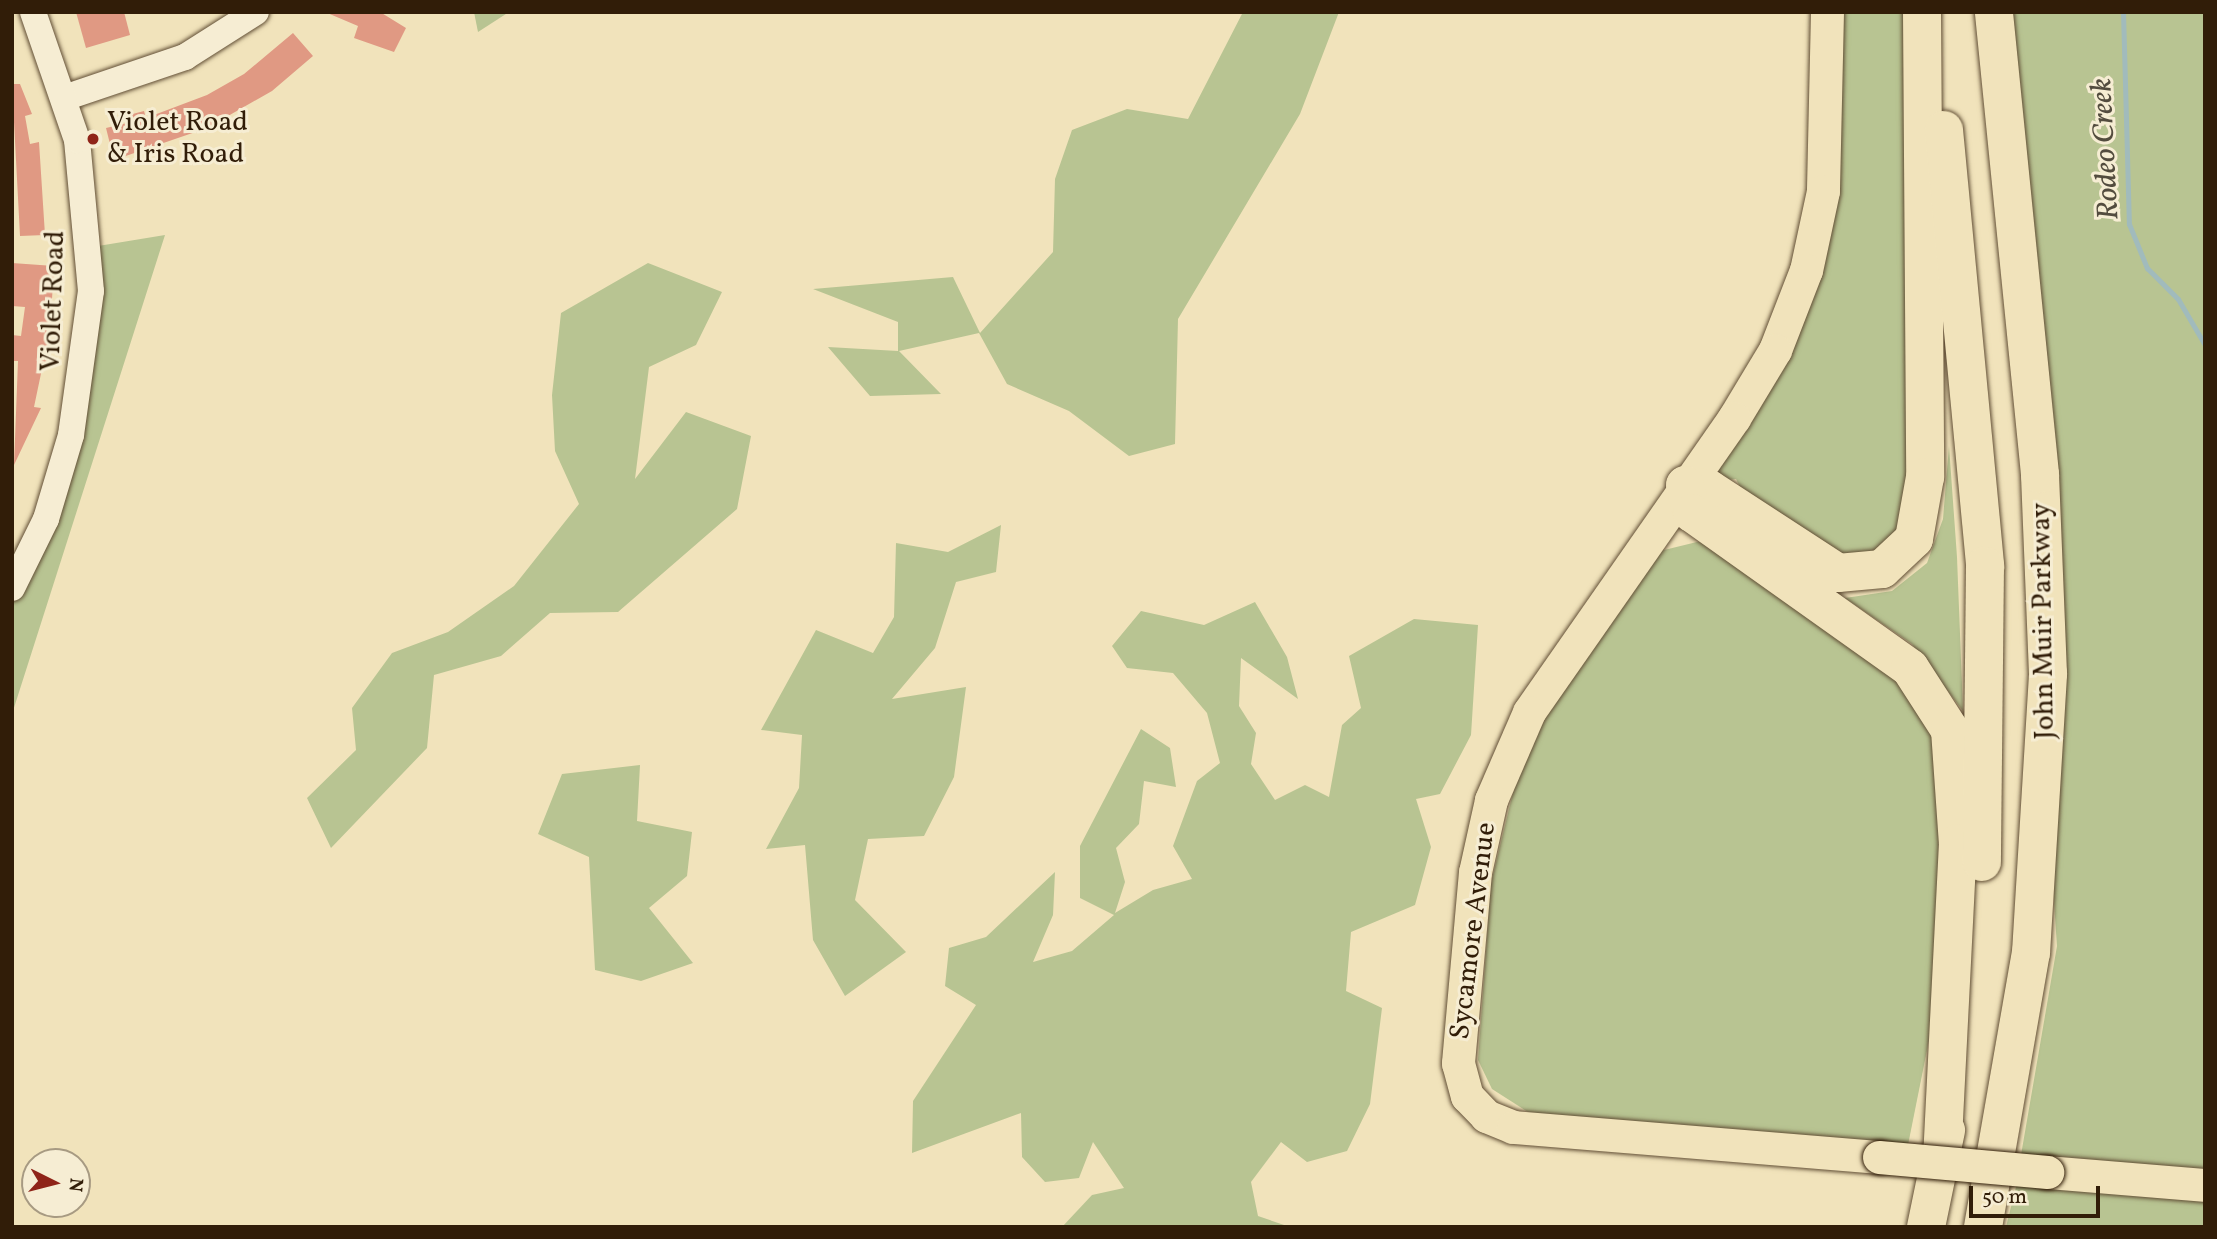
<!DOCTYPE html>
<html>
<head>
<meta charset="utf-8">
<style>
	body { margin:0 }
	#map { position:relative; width:2217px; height:1239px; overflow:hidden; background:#f1e3bb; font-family:Vollkorn,serif }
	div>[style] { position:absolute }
	.green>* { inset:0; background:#b8c492 }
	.stream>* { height:5px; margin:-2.5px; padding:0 2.5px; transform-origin:2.5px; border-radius:2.5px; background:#a1bbbc }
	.building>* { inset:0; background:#e09983 }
	.roads { filter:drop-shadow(0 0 2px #614e35) drop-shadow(0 0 2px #614e35) }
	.minor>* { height:26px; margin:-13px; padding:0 13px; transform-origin:13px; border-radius:13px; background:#f6edd3 }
	.major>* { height:33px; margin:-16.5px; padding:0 16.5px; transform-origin:16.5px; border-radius:16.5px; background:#f1e3bb }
	.highway>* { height:38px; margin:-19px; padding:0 19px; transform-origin:19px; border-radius:19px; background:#f1e3bb }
	.bridges { filter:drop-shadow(0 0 2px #311d08) drop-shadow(0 0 2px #311d08) }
	.major-bridge>* { height:33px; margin:-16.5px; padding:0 16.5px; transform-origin:16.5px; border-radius:16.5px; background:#f1e3bb }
	.dots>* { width:19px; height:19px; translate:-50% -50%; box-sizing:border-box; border:4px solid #f6edd3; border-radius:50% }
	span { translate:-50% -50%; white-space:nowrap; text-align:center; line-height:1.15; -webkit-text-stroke:6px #f6edd3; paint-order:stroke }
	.poi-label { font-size:28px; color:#311d08 }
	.left { translate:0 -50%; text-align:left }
	.street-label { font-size:28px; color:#311d08 }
	.water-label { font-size:30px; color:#534c3e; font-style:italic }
	.frame { position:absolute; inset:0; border:14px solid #311d08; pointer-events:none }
	.north { position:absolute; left:21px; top:1148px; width:70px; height:70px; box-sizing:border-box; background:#f6edd3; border:2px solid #a79a82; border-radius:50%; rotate:96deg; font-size:19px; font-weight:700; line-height:28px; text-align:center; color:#311d08 }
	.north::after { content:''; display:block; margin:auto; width:24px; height:32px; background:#8f2418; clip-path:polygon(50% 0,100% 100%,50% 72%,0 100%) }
	.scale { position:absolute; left:1969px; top:1186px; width:131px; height:32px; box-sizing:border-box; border:4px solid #311d08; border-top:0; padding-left:9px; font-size:21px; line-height:24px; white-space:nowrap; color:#311d08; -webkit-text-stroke:5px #f6edd3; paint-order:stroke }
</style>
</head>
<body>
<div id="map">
	<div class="green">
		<div style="clip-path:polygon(474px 12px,509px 12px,478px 32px)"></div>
		<div style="clip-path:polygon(1243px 12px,1339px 12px,1300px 114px,1178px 319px,1175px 444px,1129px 456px,1069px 411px,1007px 384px,979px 333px,899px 351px,941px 394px,870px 396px,828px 347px,898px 351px,898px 322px,813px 289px,953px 277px,980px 333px,1053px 252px,1055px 179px,1072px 130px,1127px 109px,1188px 119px)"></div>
		<div style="clip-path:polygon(1827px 12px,1907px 12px,1910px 507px,1888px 548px,1851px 563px,1743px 493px,1736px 479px,1685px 485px,1806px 270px)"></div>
		<div style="clip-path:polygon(1994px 12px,2205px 12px,2205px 1172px,2021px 1155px,2057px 946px)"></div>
		<div style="clip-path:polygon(165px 235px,12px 714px,12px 588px,46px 519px,92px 247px)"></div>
		<div style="clip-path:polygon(648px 263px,722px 292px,696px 345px,649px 367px,635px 479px,686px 412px,751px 436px,737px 509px,618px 612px,550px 613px,501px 656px,434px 675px,427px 748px,331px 848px,307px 798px,356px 750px,352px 708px,392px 653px,448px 632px,514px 586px,579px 504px,555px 451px,552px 395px,561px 313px)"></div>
		<div style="clip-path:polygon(1949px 446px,1957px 557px,1963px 711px,1912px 644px,1845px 598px,1892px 591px,1927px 563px,1943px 519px)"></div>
		<div style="clip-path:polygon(1001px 525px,996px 572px,956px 582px,935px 648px,892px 699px,966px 687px,954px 777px,924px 836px,868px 839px,855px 900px,906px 952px,845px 996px,813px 940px,805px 845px,766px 849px,799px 788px,802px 735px,761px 730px,816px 630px,873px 653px,894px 617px,896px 543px,948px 552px)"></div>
		<div style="clip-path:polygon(1701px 541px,1883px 660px,1944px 754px,1936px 1005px,1908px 1145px,1531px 1114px,1492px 1089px,1478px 1060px,1491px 883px,1518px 772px,1552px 705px,1660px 551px)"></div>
		<div style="clip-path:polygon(1255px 602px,1287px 657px,1298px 699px,1241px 658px,1239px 706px,1256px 733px,1251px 764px,1275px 800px,1305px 785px,1329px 797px,1342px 725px,1361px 708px,1349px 656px,1414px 619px,1478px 625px,1471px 735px,1440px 794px,1416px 799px,1431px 847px,1415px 905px,1351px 932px,1346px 991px,1382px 1008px,1370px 1104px,1347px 1151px,1307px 1162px,1281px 1142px,1251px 1182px,1258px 1216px,1290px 1227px,1062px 1227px,1092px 1195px,1124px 1188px,1093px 1142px,1079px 1178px,1045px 1182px,1022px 1157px,1021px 1113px,912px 1153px,913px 1101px,976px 1005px,945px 986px,949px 948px,986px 937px,1055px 872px,1053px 915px,1033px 962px,1072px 951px,1114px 915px,1080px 898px,1080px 846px,1141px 729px,1170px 748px,1176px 787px,1144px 781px,1139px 824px,1116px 848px,1125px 882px,1115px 913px,1153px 890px,1192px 879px,1173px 846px,1197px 781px,1220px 763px,1207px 713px,1173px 673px,1127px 668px,1112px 646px,1141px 611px,1204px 625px)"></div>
		<div style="clip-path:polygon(640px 765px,637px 821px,692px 832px,687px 876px,649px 908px,693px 963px,641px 981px,595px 970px,589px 857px,538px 834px,562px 774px)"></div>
		<div style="clip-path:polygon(2017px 1183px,2205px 1198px,2205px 1227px,2006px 1227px)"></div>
	</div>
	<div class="stream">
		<div style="left:2123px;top:12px;width:212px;rotate:88.4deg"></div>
		<div style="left:2129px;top:224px;width:48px;rotate:67.8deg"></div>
		<div style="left:2147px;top:268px;width:44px;rotate:45deg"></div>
		<div style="left:2178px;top:299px;width:53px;rotate:59.6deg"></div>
	</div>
	<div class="building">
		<div style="clip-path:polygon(76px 12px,124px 12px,130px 35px,86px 48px)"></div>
		<div style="clip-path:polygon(325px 12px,380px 12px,406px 28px,394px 52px,354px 38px,358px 26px)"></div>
		<div style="clip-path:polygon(293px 33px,313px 56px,272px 91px,207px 128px,114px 160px,106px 128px,127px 123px,125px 116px,144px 111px,146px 118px,207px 95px,244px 74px)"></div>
		<div style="clip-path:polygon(12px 84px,20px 84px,32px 114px,25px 116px,30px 144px,39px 142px,45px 235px,20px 236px)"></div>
		<div style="clip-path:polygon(12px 263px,54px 266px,48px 365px,43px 364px,34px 407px,41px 408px,14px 465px,18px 361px,12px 361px,12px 335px,21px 336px,25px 307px,12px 306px)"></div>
	</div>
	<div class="roads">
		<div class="minor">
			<div style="left:67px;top:97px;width:125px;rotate:-18.7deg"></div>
			<div style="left:185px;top:57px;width:84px;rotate:-32.4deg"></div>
			<div style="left:12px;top:588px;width:77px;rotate:-63.8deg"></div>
			<div style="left:46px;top:519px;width:88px;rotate:-73.4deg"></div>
			<div style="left:71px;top:435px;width:145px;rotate:-82.1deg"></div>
			<div style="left:91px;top:291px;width:152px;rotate:-95.3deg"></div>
			<div style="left:77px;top:140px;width:135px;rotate:-109deg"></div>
		</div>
		<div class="major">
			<div style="left:1827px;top:12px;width:179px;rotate:91.3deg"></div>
			<div style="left:1823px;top:191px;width:81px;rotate:102.1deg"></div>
			<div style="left:1806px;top:270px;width:86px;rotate:111.2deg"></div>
			<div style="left:1775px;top:350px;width:79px;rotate:121.1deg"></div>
			<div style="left:1734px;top:418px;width:358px;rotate:124.9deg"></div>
			<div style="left:1529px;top:712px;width:96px;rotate:113.4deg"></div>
			<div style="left:1491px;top:800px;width:74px;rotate:102.5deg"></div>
			<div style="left:1475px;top:872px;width:192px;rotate:95.1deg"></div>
			<div style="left:1458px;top:1063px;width:34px;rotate:75deg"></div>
			<div style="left:1467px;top:1096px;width:28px;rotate:46deg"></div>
			<div style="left:1486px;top:1116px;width:29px;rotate:22deg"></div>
			<div style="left:1513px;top:1127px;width:367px;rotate:4.7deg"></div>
			<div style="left:2047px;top:1172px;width:159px;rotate:4.7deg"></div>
		</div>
		<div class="highway">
			<div style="left:1922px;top:12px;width:465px;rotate:89.6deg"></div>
			<div style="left:1925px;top:477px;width:63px;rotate:100.1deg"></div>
			<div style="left:1914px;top:539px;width:44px;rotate:136.8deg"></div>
			<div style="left:1882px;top:569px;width:44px;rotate:174.8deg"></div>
			<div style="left:1838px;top:573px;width:154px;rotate:-146.9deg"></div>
			<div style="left:1709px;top:489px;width:24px;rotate:-171deg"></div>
			<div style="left:1685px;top:485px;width:29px;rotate:76deg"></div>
			<div style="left:1692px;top:513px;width:267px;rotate:35.4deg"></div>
			<div style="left:1910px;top:668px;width:74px;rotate:57.2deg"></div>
			<div style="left:1950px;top:730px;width:113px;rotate:86deg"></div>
			<div style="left:1958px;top:843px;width:311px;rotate:92.9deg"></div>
			<div style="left:1944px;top:130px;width:438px;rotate:84.6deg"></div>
			<div style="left:1985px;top:566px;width:296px;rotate:90.6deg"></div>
			<div style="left:1926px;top:1227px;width:99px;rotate:-78.3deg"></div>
			<div style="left:1983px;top:1227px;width:278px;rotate:-80.1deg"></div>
			<div style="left:2031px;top:953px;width:280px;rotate:-86.5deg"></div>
			<div style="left:2048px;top:674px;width:200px;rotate:-92.3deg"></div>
			<div style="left:2040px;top:474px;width:464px;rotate:-95.7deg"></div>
		</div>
	</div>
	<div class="bridges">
		<div class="major-bridge">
			<div style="left:1879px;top:1157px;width:169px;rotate:5.1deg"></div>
		</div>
	</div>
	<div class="dots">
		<div style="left:93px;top:139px;background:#8f2418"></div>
	</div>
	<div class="poi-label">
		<span class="left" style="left:107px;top:139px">Violet Road<br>&amp; Iris Road</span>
	</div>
	<div class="street-label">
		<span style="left:54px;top:301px;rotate:-88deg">Violet Road</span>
		<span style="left:2044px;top:621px;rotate:-91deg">John Muir Parkway</span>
		<span style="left:1474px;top:931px;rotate:-83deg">Sycamore Avenue</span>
	</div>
	<div class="water-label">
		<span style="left:2106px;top:149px;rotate:-93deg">Rodeo Creek</span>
	</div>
	<div class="frame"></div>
	<div class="north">N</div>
	<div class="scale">50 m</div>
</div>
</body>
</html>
